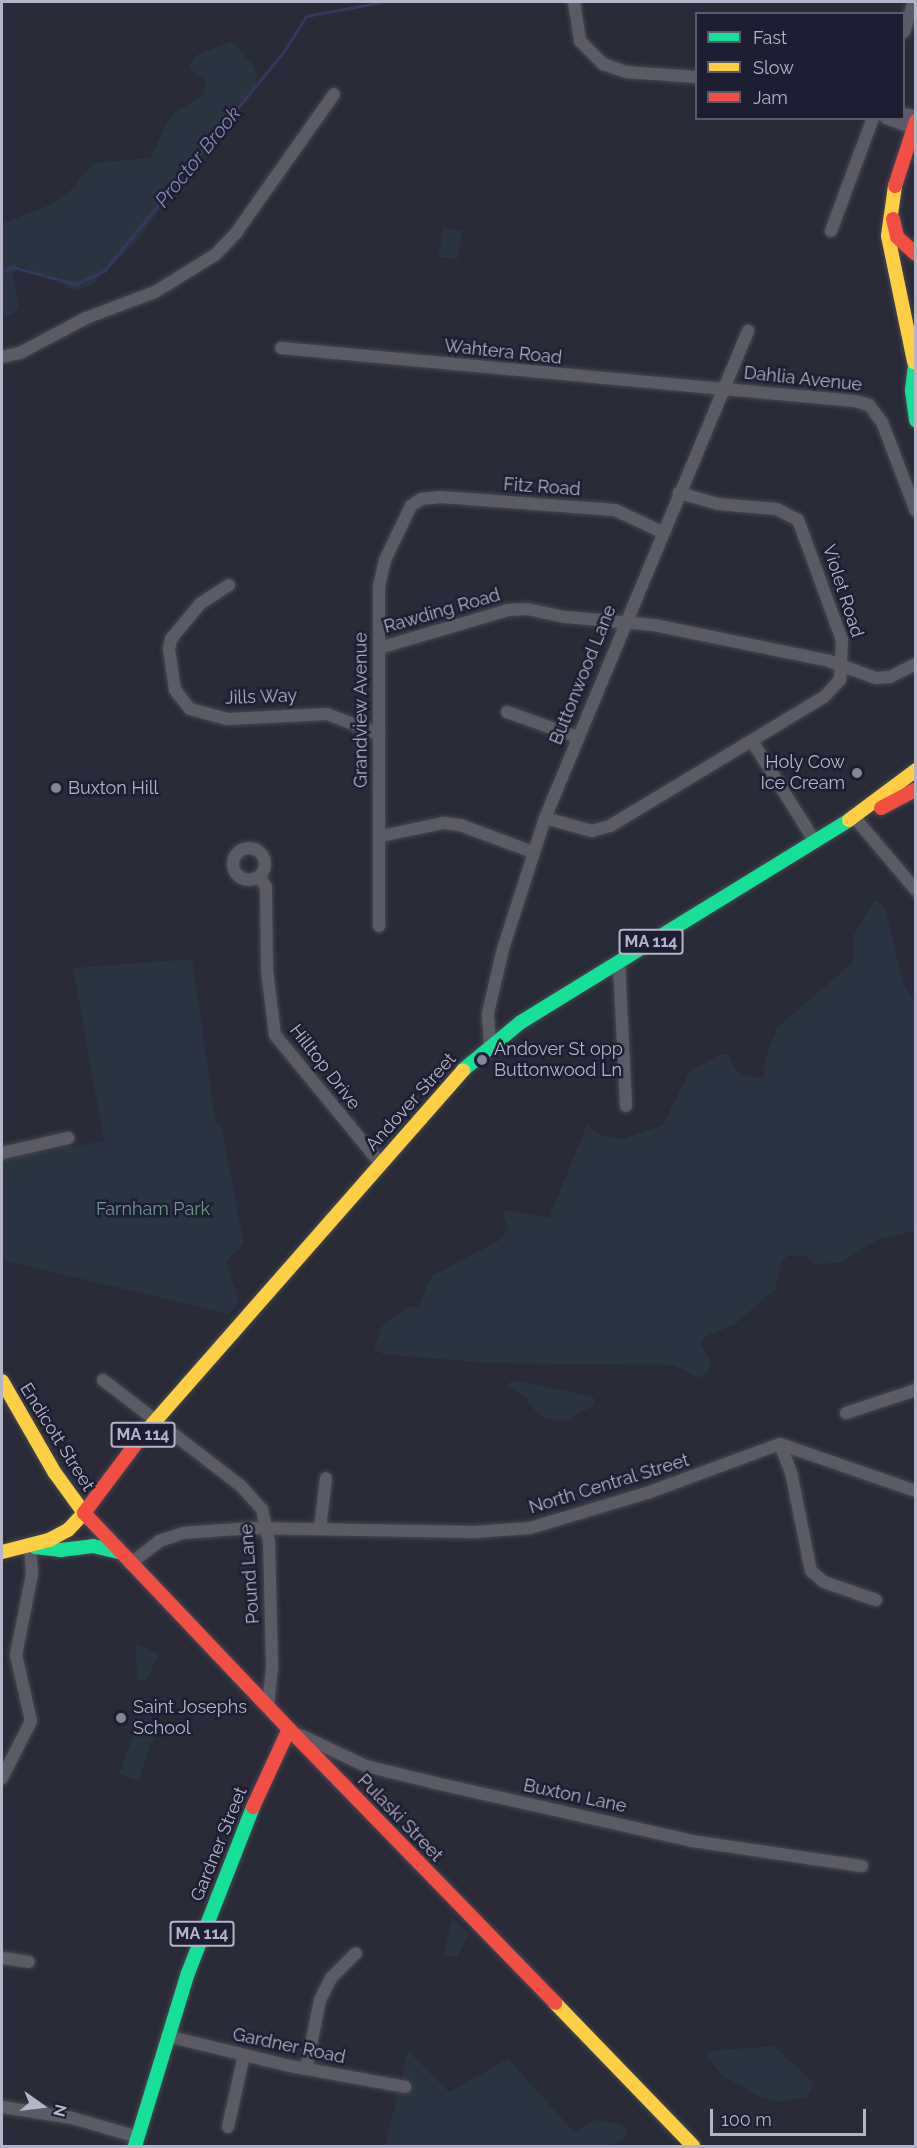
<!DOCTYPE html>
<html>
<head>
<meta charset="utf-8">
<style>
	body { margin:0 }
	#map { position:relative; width:917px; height:2148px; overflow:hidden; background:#2a2b38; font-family:Raleway,sans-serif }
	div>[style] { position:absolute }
	.green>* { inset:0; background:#2a3541; transform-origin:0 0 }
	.stream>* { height:3px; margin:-1.5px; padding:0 1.5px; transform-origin:1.5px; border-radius:1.5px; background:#35385f }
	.roads { filter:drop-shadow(0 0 2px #464751) drop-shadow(0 0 2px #464751) }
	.street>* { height:12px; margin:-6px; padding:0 6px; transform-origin:6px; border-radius:6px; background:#5b5b66 }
	.street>.ring { margin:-6px; padding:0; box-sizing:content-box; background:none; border:12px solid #5b5b66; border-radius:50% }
	.fast>* { height:14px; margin:-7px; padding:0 7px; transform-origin:7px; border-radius:7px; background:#16e098 }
	.slow>* { height:14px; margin:-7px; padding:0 7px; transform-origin:7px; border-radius:7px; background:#ffcf43 }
	.jam>* { height:14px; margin:-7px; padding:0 7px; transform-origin:7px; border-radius:7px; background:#f24e42 }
	.dots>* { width:16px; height:16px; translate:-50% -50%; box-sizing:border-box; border:3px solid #1d1e33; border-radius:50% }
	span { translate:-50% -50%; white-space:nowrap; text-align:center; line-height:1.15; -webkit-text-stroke:5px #1d1e33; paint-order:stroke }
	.shield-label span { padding:2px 4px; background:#1d1e33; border:2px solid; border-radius:4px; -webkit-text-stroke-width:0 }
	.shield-label { font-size:16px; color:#b5b5c9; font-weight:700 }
	.street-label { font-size:18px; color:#b5b5c9 }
	.poi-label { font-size:18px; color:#b5b5c9 }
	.right { translate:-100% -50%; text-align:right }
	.left { translate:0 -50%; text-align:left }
	.park-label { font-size:18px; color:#6c9a87 }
	.water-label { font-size:20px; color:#8486b5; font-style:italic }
	.frame { position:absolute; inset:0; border:3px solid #b5b5c9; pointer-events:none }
	.legend { position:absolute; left:695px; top:12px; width:210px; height:108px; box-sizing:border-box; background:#1d1e33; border:2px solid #5a5a6f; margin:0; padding:8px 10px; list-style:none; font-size:18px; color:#b5b5c9 }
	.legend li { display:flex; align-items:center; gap:12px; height:30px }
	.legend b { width:30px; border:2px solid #5a5a6f }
	.north { position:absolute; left:12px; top:2076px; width:60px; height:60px; -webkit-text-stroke:4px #1d1e33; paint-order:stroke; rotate:104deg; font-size:16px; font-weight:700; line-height:24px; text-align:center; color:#b5b5c9 }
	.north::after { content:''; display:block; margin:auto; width:21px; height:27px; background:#b5b5c9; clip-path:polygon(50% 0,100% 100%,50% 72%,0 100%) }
	.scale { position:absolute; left:710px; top:2109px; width:156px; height:27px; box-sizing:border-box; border:3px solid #b5b5c9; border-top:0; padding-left:8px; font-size:18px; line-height:21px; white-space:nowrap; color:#b5b5c9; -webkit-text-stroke:4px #1d1e33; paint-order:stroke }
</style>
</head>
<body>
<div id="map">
	<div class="green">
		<div style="clip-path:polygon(232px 41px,254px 67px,257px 79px,254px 91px,205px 144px,136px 243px,90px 286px,74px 290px,21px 266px,13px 273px,19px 308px,12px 315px,2px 316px,2px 224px,52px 204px,69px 192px,93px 163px,151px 158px,167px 122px,177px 111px,203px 95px,205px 81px,189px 67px,197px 55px)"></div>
		<div style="left:443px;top:228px;width:19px;height:29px;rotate:9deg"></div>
		<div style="clip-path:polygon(875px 900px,885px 908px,903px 983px,915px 1002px,915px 1231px,879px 1239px,839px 1263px,813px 1264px,808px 1257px,789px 1255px,782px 1261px,775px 1289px,735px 1324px,704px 1337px,700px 1345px,711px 1361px,708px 1373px,699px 1378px,674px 1365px,488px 1363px,383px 1354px,374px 1349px,382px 1326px,406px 1308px,418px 1306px,432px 1276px,500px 1240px,509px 1229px,502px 1210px,549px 1218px,587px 1125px,605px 1137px,623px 1139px,663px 1125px,690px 1071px,720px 1055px,728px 1054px,735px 1069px,745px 1076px,763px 1078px,766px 1056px,778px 1027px,852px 963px,854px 935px)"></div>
		<div style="clip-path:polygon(192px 959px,216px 1125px,221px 1125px,244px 1244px,226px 1261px,239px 1303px,229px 1314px,2px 1260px,2px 1159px,104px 1141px,73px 968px)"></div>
		<div style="clip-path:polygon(520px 1381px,589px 1396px,594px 1398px,594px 1405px,569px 1419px,555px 1421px,539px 1416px,525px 1397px,508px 1387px,510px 1382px)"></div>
		<div style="clip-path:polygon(136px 1644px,159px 1653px,146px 1682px,137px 1679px)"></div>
		<div style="left:138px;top:1722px;width:20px;height:55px;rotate:20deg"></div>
		<div style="clip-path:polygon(452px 1918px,469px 1934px,457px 1957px,444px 1955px)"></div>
		<div style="clip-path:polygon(774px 2046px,814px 2084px,807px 2097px,781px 2102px,761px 2097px,725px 2077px,706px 2057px,708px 2051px)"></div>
		<div style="clip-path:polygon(408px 2051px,449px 2092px,508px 2059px,575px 2133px,592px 2120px,620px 2124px,628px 2131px,623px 2140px,610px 2146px,385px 2146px)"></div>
	</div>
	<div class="stream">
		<div style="left:2px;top:271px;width:12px;rotate:-20deg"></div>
		<div style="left:13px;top:267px;width:64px;rotate:15.3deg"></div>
		<div style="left:75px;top:284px;width:32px;rotate:-24deg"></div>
		<div style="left:104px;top:271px;width:284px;rotate:-50.7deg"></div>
		<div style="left:284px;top:51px;width:41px;rotate:-57.8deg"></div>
		<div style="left:306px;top:16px;width:77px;rotate:-10.4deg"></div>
	</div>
	<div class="roads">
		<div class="street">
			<div style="left:574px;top:2px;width:39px;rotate:81deg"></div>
			<div style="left:580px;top:41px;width:33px;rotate:45deg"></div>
			<div style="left:603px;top:64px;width:24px;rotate:19deg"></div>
			<div style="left:626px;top:72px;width:70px;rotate:4.1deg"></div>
			<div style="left:904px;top:32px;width:32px;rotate:-72deg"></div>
			<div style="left:904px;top:114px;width:12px;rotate:14deg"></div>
			<div style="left:886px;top:118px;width:29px;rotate:20deg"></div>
			<div style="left:831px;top:231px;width:121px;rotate:-69.6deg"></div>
			<div style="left:281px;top:348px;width:576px;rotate:5.28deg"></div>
			<div style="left:855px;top:401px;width:15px;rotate:16deg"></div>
			<div style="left:869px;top:405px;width:21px;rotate:53deg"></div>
			<div style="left:882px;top:422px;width:95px;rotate:69.1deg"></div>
			<div style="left:2px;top:357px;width:18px;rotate:-13deg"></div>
			<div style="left:20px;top:353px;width:75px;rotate:-27.9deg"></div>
			<div style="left:86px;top:318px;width:74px;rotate:-20.6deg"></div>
			<div style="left:155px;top:292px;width:70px;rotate:-31.7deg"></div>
			<div style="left:215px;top:255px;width:30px;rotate:-46deg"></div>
			<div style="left:236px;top:233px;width:170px;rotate:-54.8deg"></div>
			<div style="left:229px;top:585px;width:35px;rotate:147deg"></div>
			<div style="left:200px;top:604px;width:45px;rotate:129.6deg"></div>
			<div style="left:171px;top:639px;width:10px;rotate:101deg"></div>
			<div style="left:169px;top:649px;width:41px;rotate:81.7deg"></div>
			<div style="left:175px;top:690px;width:24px;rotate:52deg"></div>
			<div style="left:190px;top:709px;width:39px;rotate:15deg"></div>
			<div style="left:228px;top:719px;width:99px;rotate:-2.9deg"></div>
			<div style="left:327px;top:714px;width:56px;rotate:21deg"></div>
			<div style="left:379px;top:648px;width:134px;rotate:-16.4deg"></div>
			<div style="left:508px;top:610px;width:19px;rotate:-3deg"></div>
			<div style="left:527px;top:609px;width:40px;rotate:12deg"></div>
			<div style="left:566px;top:617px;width:88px;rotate:5.2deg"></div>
			<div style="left:654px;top:625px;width:179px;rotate:11.6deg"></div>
			<div style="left:829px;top:661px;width:50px;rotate:19.9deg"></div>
			<div style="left:876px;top:678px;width:14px;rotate:-4deg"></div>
			<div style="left:890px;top:677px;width:29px;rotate:-27deg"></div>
			<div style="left:507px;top:712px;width:74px;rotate:19.7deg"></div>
			<div style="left:752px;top:741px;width:119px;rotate:58deg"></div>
			<div style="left:854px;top:817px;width:96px;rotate:49.7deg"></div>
			<div style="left:545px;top:818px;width:49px;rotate:15.5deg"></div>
			<div style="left:592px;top:831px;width:19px;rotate:-16deg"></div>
			<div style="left:610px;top:826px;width:250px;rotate:-31.1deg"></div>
			<div style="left:824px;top:697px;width:23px;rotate:-47deg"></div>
			<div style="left:840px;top:680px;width:40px;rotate:-87.1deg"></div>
			<div style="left:842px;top:640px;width:128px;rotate:-110.1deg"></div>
			<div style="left:798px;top:520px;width:25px;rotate:-153deg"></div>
			<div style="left:776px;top:509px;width:58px;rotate:-175.1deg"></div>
			<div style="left:718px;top:504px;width:41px;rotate:-164.2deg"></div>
			<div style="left:381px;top:836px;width:63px;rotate:-11.8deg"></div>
			<div style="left:443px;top:823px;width:17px;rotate:7deg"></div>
			<div style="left:460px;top:825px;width:78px;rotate:20.3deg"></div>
			<div class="ring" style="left:233px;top:848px;width:20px;height:20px"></div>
			<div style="left:259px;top:876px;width:13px;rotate:58deg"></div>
			<div style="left:266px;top:887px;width:83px;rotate:89.3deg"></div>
			<div style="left:267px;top:970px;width:65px;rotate:83deg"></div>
			<div style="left:275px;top:1035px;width:166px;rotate:50.6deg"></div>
			<div style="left:379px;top:926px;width:340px;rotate:-90deg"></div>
			<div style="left:379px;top:586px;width:27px;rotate:-77deg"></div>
			<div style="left:385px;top:560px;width:60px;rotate:-64.3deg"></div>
			<div style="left:411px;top:506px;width:12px;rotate:-35deg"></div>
			<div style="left:421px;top:499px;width:20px;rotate:-6deg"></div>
			<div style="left:441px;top:497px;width:174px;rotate:4.3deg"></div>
			<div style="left:615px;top:510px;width:52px;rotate:25.1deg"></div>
			<div style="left:619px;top:962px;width:144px;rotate:87.2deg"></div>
			<div style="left:490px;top:1045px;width:32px;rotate:-94deg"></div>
			<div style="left:488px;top:1013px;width:66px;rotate:-76.8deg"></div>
			<div style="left:503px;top:949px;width:138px;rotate:-72.2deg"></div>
			<div style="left:545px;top:818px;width:528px;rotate:-67.37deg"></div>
			<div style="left:2px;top:1153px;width:68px;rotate:-12.8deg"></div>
			<div style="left:103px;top:1380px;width:174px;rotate:37.5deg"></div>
			<div style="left:241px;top:1486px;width:31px;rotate:48deg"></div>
			<div style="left:262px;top:1509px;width:33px;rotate:78deg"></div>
			<div style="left:269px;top:1541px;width:127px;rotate:88.6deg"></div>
			<div style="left:272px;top:1668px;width:38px;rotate:96deg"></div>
			<div style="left:846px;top:1413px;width:74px;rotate:-18.2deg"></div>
			<div style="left:780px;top:1444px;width:30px;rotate:69deg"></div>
			<div style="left:791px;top:1472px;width:101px;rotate:78.6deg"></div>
			<div style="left:811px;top:1571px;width:17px;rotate:40deg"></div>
			<div style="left:824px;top:1582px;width:55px;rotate:19.1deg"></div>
			<div style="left:320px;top:1529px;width:51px;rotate:-83.3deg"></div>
			<div style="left:130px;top:1564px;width:37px;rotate:-38deg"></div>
			<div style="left:159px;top:1541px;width:25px;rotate:-18deg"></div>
			<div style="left:183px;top:1533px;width:68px;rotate:-4.2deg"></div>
			<div style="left:251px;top:1528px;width:223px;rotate:1deg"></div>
			<div style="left:474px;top:1532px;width:56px;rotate:-4.1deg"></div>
			<div style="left:530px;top:1528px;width:122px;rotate:-16.7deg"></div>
			<div style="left:647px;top:1493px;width:142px;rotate:-20.2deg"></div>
			<div style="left:780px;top:1444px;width:144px;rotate:19.1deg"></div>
			<div style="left:300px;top:1735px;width:73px;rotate:25.2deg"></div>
			<div style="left:366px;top:1766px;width:71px;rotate:13.8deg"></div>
			<div style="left:435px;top:1783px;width:263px;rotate:12.7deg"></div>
			<div style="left:692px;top:1841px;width:172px;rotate:8.4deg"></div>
			<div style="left:2px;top:1778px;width:64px;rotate:-63deg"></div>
			<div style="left:31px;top:1721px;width:68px;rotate:-102.8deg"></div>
			<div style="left:16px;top:1655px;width:83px;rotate:-78.8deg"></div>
			<div style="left:32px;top:1574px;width:27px;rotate:-94deg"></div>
			<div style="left:2px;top:1958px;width:27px;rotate:8deg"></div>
			<div style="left:167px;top:2036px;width:127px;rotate:13.7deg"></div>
			<div style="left:290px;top:2066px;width:117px;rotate:10.3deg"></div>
			<div style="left:306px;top:2069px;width:70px;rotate:-78.5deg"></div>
			<div style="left:320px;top:2000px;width:25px;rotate:-63deg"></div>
			<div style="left:331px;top:1978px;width:35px;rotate:-45deg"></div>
			<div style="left:2px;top:2107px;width:71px;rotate:8.9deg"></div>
			<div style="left:72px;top:2118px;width:69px;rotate:16.1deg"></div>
			<div style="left:228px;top:2127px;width:74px;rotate:-77.5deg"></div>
		</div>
		<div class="fast">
			<div style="left:916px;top:357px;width:34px;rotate:97deg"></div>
			<div style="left:912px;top:391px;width:30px;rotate:82deg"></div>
			<div style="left:463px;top:1070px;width:75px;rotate:-39.6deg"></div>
			<div style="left:521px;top:1022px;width:385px;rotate:-31.6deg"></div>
			<div style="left:35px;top:1547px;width:26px;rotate:7deg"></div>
			<div style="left:61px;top:1550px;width:32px;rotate:-7deg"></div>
			<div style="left:93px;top:1546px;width:27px;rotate:13deg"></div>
			<div style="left:135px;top:2146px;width:181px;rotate:-73deg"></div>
			<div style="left:188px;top:1973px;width:178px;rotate:-68.6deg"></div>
		</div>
		<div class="slow">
			<div style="left:895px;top:186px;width:50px;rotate:98deg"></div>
			<div style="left:888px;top:236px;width:129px;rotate:78.3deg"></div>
			<div style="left:849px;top:820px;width:84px;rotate:-36.7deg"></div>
			<div style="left:2px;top:1381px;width:106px;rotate:60.1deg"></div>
			<div style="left:55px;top:1473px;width:49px;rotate:54.1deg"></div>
			<div style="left:141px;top:1437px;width:488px;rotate:-48.7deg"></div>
			<div style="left:2px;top:1552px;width:49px;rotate:-14.3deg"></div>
			<div style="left:49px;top:1540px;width:21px;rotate:-28deg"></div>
			<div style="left:68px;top:1530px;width:23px;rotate:-47deg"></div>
			<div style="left:555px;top:2003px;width:199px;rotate:46deg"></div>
		</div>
		<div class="jam">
			<div style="left:895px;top:186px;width:68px;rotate:-72.1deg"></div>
			<div style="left:893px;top:219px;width:18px;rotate:77deg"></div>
			<div style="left:897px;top:237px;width:25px;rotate:42deg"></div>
			<div style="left:881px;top:808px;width:40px;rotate:-28deg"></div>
			<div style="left:141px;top:1437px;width:95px;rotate:126.9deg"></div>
			<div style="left:84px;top:1513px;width:298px;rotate:46.5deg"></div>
			<div style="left:289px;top:1729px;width:86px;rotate:114.8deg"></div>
			<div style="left:289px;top:1729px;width:382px;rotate:45.8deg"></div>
		</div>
	</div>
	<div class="dots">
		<div style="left:857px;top:773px;background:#848596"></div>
		<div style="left:56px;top:788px;background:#848596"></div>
		<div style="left:482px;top:1060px;background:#848596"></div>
		<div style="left:121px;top:1718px;background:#848596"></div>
	</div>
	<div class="shield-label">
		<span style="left:651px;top:942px">MA 114</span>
		<span style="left:143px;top:1435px">MA 114</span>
		<span style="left:202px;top:1934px">MA 114</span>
	</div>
	<div class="street-label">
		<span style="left:503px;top:352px;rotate:6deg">Wahtera Road</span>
		<span style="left:803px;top:379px;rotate:6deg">Dahlia Avenue</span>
		<span style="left:542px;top:487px;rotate:4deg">Fitz Road</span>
		<span style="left:843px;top:591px;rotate:72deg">Violet Road</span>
		<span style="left:442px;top:611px;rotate:-16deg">Rawding Road</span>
		<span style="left:583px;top:675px;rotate:-68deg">Buttonwood Lane</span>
		<span style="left:261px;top:697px;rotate:-2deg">Jills Way</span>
		<span style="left:361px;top:710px;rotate:-90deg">Grandview Avenue</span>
		<span style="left:325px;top:1067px;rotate:52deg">Hilltop Drive</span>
		<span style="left:411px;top:1102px;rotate:-48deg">Andover Street</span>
		<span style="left:57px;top:1437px;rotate:58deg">Endicott Street</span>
		<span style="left:609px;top:1484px;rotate:-17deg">North Central Street</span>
		<span style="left:250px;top:1574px;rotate:-94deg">Pound Lane</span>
		<span style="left:575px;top:1796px;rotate:12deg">Buxton Lane</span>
		<span style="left:400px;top:1818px;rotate:46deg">Pulaski Street</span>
		<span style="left:219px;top:1844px;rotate:-68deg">Gardner Street</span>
		<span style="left:289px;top:2046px;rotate:12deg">Gardner Road</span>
	</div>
	<div class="poi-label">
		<span class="right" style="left:845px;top:773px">Holy Cow<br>Ice Cream</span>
		<span class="left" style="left:68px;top:788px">Buxton Hill</span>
		<span class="left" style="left:494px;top:1060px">Andover St opp<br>Buttonwood Ln</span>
		<span class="left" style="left:133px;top:1718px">Saint Josephs<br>School</span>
	</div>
	<div class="park-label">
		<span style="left:153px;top:1209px">Farnham Park</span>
	</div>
	<div class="water-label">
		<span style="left:198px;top:157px;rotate:-51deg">Proctor Brook</span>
	</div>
	<div class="frame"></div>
	<ul class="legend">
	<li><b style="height:8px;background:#16e098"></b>Fast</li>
	<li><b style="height:8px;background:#ffcf43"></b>Slow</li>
	<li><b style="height:8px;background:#f24e42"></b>Jam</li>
	</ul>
	<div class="north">N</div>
	<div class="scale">100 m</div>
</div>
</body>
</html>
